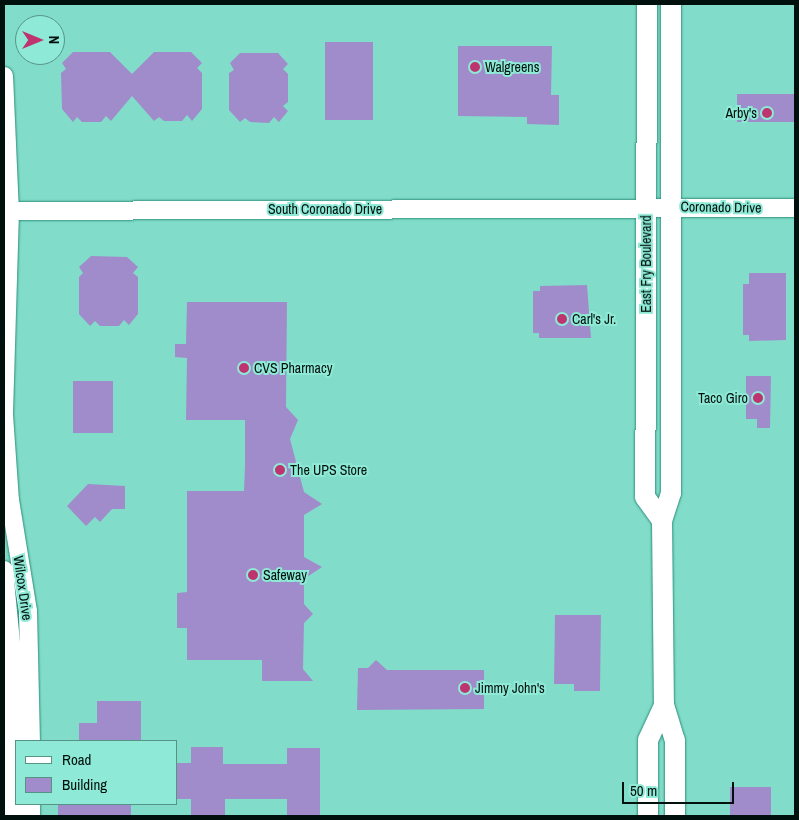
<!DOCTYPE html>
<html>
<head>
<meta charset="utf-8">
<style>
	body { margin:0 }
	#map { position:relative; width:799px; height:820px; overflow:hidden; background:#81ddc9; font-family:"Archivo Narrow",sans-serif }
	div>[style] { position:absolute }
	.building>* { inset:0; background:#a08ccb; transform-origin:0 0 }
	.roads { filter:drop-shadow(0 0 1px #2e8f7d) drop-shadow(0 0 1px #2e8f7d) }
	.tertiary>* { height:18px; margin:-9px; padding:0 9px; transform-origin:9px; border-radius:9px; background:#fff }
	.secondary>* { height:20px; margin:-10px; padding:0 10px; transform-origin:10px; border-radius:10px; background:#fff }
	.dots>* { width:14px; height:14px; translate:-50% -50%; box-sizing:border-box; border:2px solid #8eead6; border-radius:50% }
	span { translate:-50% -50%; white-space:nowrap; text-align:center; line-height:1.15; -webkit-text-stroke:4px #8eead6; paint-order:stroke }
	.poi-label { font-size:14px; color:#00100c }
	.left { translate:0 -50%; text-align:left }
	.right { translate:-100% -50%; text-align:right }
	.street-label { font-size:14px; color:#00100c }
	.frame { position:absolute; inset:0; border:5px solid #00100c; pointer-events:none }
	.legend { position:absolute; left:15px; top:740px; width:162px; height:65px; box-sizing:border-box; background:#8eead6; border:1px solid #559385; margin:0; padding:6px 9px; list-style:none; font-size:15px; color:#00100c }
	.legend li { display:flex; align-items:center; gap:10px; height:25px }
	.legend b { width:25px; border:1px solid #559385 }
	.north { position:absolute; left:15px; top:15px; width:50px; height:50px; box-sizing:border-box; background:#8eead6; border:1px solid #559385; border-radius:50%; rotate:90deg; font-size:14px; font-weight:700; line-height:20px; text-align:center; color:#00100c }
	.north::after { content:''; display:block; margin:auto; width:18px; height:22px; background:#bd3470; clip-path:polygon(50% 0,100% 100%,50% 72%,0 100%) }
	.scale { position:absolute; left:622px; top:782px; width:112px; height:22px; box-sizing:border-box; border:2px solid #00100c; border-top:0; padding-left:6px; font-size:15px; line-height:18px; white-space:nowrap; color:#00100c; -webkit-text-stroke:4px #8eead6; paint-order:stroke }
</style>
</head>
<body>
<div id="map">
	<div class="building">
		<div style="left:325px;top:42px;width:48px;height:78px"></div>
		<div style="clip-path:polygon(458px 46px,552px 46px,551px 95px,559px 95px,559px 125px,527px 124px,527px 117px,458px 116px)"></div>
		<div style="clip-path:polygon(73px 52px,110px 52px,132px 74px,154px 52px,191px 52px,202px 63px,197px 68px,202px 73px,202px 109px,192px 121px,187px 115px,182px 121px,164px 121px,159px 117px,154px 121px,132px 96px,111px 121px,106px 116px,101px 122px,82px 122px,77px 117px,73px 122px,62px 109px,61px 73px,66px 69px,62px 63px)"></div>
		<div style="clip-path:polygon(240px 53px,278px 53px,288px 64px,283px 69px,288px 74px,288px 102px,283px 106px,288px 111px,279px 122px,274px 117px,269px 123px,250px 122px,245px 118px,240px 122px,229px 110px,229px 73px,234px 70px,230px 63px)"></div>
		<div style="left:737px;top:94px;width:58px;height:28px"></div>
		<div style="clip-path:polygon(91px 256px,127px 257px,138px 267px,133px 273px,138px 277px,138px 314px,129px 325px,124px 320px,119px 326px,100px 326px,95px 321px,90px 326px,79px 314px,79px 277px,83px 273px,79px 267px)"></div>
		<div style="clip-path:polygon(749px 273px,786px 273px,786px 340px,749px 341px,749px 335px,743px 335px,743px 284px,749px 284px)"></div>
		<div style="clip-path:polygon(587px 285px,591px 338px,539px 338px,539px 333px,533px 333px,533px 291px,540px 291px,540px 286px)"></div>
		<div style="clip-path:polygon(187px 302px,287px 302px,286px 407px,298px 420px,290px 439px,304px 492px,322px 504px,304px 515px,304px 557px,322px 567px,304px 579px,304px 604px,313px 614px,304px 623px,303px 669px,313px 681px,262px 681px,262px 660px,187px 660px,187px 628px,177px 628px,177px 593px,187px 592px,187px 491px,244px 491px,245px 465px,245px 420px,186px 420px,187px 358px,175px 357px,175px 344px,186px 344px)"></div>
		<div style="clip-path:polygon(746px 376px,771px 376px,770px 428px,757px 428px,757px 419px,746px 419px)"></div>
		<div style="left:73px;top:381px;width:40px;height:52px"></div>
		<div style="clip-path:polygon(88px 484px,125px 486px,125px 509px,112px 509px,100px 522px,95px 517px,86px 526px,67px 506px)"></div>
		<div style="clip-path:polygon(555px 615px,601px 615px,600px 691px,574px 691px,574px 684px,554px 684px)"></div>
		<div style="clip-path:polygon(376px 660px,387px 670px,484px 670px,484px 709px,357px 710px,358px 668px,368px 668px)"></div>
		<div style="clip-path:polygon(97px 701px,141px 701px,141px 741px,79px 741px,79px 723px,97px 723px)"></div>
		<div style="clip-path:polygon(191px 747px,223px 747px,223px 764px,287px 764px,287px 748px,320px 748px,320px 816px,287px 816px,287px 799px,225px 799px,225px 816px,191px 816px,191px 799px,176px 799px,176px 763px,191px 763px)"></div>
		<div style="left:730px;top:787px;width:41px;height:29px"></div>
		<div style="left:58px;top:804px;width:73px;height:11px"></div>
	</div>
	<div class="roads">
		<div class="tertiary">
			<div style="left:4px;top:76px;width:135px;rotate:87.5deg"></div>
			<div style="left:10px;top:211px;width:204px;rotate:91.7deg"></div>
			<div style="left:4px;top:415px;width:85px;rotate:86deg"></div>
			<div style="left:10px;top:500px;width:112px;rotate:80.8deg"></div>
			<div style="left:28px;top:611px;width:130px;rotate:88.7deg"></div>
			<div style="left:4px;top:211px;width:791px;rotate:-0.22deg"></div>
			<div style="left:4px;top:570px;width:94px;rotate:84.5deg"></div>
			<div style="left:13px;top:664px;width:152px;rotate:89.6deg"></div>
			<div style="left:31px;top:804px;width:12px;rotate:90deg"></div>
		</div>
		<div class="secondary">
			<div style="left:647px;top:4px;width:493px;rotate:90.2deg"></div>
			<div style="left:645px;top:497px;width:29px;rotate:54deg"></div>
			<div style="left:671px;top:4px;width:489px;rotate:90deg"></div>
			<div style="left:671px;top:493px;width:28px;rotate:108deg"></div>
			<div style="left:662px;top:520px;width:185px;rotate:89.4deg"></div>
			<div style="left:664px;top:705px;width:37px;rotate:73deg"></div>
			<div style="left:675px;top:740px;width:76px;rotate:90deg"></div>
			<div style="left:648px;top:816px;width:76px;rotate:-90deg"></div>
			<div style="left:648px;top:740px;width:38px;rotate:-65deg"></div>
		</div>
	</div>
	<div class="dots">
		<div style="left:475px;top:67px;background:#bd3470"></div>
		<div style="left:767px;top:113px;background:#bd3470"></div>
		<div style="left:562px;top:319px;background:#bd3470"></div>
		<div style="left:244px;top:368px;background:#bd3470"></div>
		<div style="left:758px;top:398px;background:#bd3470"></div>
		<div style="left:280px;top:470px;background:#bd3470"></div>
		<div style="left:253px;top:575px;background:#bd3470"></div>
		<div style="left:465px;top:688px;background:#bd3470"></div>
	</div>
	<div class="poi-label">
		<span class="left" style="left:485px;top:67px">Walgreens</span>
		<span class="right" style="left:757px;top:113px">Arby's</span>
		<span class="left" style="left:572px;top:319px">Carl's Jr.</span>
		<span class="left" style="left:254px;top:368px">CVS Pharmacy</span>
		<span class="right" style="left:748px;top:398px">Taco Giro</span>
		<span class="left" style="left:290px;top:470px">The UPS Store</span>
		<span class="left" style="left:263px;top:575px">Safeway</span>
		<span class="left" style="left:475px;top:688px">Jimmy John's</span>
	</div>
	<div class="street-label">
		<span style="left:721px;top:207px;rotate:1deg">Coronado Drive</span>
		<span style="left:325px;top:209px">South Coronado Drive</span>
		<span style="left:646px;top:264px;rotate:-90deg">East Fry Boulevard</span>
		<span style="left:23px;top:588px;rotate:82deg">Wilcox Drive</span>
	</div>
	<div class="frame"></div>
	<ul class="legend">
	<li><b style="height:6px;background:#fff"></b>Road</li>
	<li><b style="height:14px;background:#a08ccb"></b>Building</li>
	</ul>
	<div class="north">N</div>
	<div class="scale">50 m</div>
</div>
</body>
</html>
